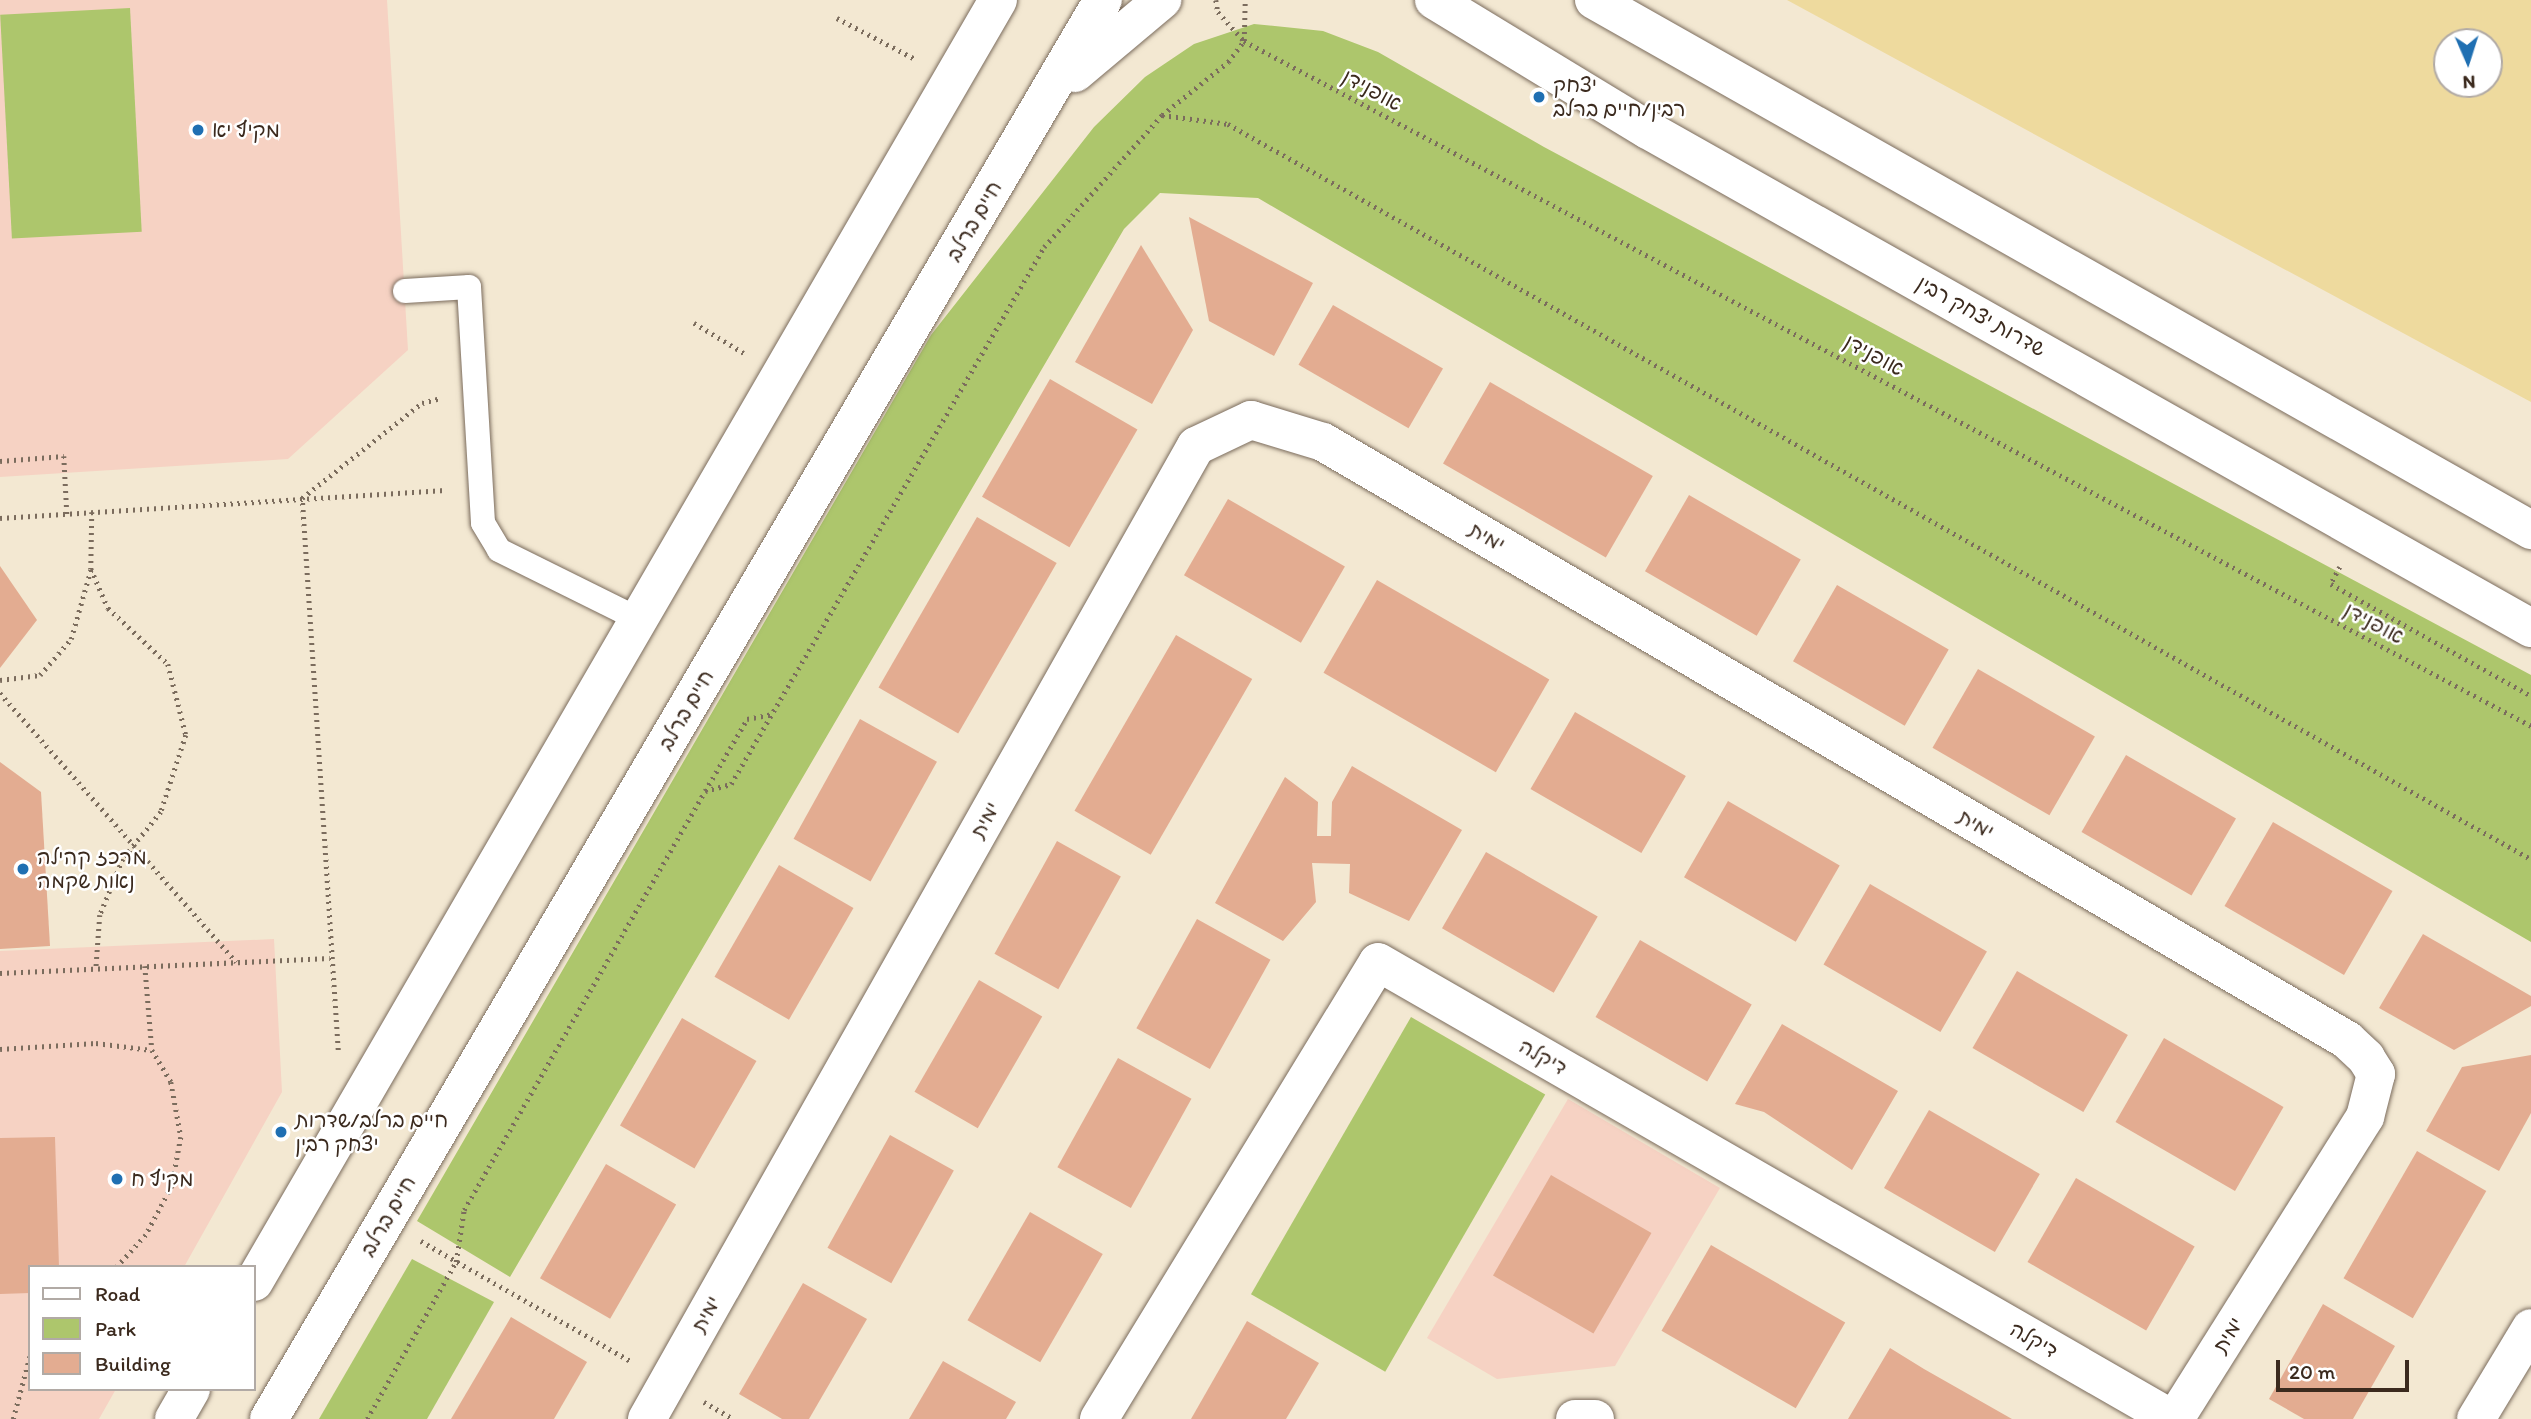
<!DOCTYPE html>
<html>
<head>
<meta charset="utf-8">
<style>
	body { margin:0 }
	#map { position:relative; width:2531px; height:1419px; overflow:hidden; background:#f3e8d2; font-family:Itim,"Playpen Sans Hebrew",sans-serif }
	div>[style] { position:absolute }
	.built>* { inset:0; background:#f6d2c3 }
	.green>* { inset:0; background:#adc66c; transform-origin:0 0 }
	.sand>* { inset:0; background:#eeda9e }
	.building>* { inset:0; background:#e3ac91; transform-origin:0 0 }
	.path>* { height:4.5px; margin-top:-2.25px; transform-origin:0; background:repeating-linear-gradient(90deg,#7b6c5d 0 2px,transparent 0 7px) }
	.roads { filter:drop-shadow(0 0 2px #7b6c5d) drop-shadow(0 0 2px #7b6c5d) }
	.lane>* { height:24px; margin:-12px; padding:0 12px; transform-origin:12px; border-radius:12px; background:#fff }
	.street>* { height:38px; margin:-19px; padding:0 19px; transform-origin:19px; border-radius:19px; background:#fff }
	.secondary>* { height:38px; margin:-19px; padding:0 19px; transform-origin:19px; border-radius:19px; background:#fff }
	.dots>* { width:19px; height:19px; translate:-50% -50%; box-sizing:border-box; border:4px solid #fff; border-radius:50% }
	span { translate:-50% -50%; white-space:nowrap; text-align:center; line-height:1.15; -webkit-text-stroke:5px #fff; paint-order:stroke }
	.poi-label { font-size:21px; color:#3b2a1e }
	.left { translate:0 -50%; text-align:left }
	.street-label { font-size:21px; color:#3b2a1e }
	.legend { position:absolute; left:28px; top:1265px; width:228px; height:126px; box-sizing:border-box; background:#fff; border:2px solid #b1aaa5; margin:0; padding:9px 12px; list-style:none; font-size:21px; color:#3b2a1e }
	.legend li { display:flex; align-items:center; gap:14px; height:35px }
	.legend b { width:35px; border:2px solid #b1aaa5 }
	.north { position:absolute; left:2433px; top:28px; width:70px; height:70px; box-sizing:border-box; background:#fff; border:2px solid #b1aaa5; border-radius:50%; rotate:177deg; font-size:19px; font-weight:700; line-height:28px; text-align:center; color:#3b2a1e }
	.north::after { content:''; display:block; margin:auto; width:24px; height:32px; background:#1f6fb2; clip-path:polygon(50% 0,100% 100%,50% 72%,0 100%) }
	.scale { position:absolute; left:2276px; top:1360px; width:133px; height:32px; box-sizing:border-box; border:4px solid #3b2a1e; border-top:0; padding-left:9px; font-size:21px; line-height:24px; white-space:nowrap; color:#3b2a1e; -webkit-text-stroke:5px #fff; paint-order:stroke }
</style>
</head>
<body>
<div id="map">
	<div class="built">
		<div style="clip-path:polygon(0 0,387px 0,408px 350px,288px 459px,0 477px)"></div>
		<div style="clip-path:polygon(274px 939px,282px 1092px,184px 1267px,30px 1267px,30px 1389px,116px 1389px,99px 1419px,0 1419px,0 951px)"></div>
		<div style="clip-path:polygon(1568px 1099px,1720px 1188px,1615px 1366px,1497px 1379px,1427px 1338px)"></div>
	</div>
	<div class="green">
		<div style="left:130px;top:8px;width:224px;height:130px;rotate:87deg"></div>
		<div style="clip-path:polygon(1254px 24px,1323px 31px,1378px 52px,1544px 147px,2531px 675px,2531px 942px,1258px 198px,1160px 193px,1124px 229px,510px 1277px,417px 1221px,931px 335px,1094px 127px,1145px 77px,1194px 44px)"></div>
		<div style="left:1411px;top:1017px;width:155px;height:320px;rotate:30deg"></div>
		<div style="clip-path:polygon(412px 1259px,494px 1302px,427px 1419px,319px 1419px)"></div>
	</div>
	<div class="sand">
		<div style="clip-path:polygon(evenodd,1787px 0,2531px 0,2531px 402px,2113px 177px,1787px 0,2447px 42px,2489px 42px,2489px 84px,2447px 84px,2447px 42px)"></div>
	</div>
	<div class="building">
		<div style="clip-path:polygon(1189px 217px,1313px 283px,1274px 356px,1209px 321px)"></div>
		<div style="clip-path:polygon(1141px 245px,1193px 330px,1152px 404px,1075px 362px)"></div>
		<div style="left:1333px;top:305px;width:127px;height:69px;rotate:30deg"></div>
		<div style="left:1050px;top:379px;width:101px;height:136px;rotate:30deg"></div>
		<div style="left:1490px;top:382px;width:188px;height:94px;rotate:30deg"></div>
		<div style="left:1689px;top:495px;width:129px;height:88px;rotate:30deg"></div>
		<div style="left:1228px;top:499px;width:135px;height:88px;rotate:30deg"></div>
		<div style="left:977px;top:517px;width:92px;height:197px;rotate:30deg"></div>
		<div style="clip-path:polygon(0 566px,37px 620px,0 668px)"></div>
		<div style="left:1377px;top:580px;width:199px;height:107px;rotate:30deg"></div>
		<div style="left:1837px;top:585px;width:129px;height:88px;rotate:30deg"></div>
		<div style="left:1176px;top:635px;width:88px;height:203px;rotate:30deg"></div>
		<div style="left:1978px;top:669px;width:135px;height:91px;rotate:30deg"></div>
		<div style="left:1575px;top:712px;width:128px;height:89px;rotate:30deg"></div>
		<div style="left:860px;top:719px;width:88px;height:137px;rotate:29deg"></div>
		<div style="left:2126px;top:755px;width:127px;height:89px;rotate:30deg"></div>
		<div style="clip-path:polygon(0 762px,41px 792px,50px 946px,0 949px)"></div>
		<div style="clip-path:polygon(1352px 766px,1462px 830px,1409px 921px,1349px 893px,1350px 864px,1312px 863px,1316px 902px,1283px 941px,1215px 903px,1285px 777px,1318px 802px,1317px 836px,1331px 836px,1332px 802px)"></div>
		<div style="left:1728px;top:801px;width:129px;height:88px;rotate:30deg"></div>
		<div style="left:2273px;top:822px;width:138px;height:97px;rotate:30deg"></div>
		<div style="left:1057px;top:841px;width:73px;height:129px;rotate:29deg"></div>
		<div style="left:1486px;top:852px;width:129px;height:88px;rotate:30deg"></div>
		<div style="left:779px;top:865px;width:86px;height:129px;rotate:30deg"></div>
		<div style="left:1870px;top:884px;width:135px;height:93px;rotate:30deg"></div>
		<div style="left:1197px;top:919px;width:84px;height:125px;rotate:29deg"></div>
		<div style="clip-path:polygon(2423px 934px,2531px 996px,2531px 1006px,2454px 1050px,2379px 1008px)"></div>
		<div style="left:1640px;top:940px;width:129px;height:89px;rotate:30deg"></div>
		<div style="left:2017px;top:971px;width:128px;height:89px;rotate:30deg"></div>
		<div style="left:979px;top:980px;width:73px;height:129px;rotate:30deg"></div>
		<div style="left:682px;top:1018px;width:86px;height:124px;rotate:30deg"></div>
		<div style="clip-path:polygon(1782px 1024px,1898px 1091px,1852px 1170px,1764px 1112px,1735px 1104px)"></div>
		<div style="left:2164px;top:1038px;width:138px;height:97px;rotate:30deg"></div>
		<div style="clip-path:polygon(2531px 1055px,2531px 1113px,2499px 1171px,2426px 1131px,2462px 1067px)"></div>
		<div style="left:1118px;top:1058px;width:84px;height:125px;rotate:29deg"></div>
		<div style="left:1929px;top:1110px;width:128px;height:90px;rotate:30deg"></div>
		<div style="left:890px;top:1135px;width:73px;height:129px;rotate:29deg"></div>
		<div style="clip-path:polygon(55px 1137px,59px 1267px,30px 1267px,30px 1293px,0 1294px,0 1138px)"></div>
		<div style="left:2417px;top:1151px;width:80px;height:147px;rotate:30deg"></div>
		<div style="left:606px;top:1164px;width:81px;height:132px;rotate:30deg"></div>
		<div style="left:1551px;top:1175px;width:116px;height:116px;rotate:30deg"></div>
		<div style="left:2076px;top:1178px;width:137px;height:97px;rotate:30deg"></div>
		<div style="left:1030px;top:1212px;width:84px;height:125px;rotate:30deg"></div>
		<div style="left:1711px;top:1245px;width:155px;height:99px;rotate:30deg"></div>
		<div style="clip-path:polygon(803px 1283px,867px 1319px,809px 1419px,782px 1419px,739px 1394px)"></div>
		<div style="clip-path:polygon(2323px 1304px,2395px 1346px,2353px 1419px,2304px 1419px,2269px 1399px)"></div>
		<div style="clip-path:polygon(511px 1317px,587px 1362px,554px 1419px,451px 1419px)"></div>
		<div style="clip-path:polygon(1247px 1321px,1319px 1363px,1286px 1419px,1191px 1419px)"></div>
		<div style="clip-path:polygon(1890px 1348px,1924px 1369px,2012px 1419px,1848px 1419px)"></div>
		<div style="clip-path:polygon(943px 1361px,1016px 1402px,1006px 1419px,909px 1419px)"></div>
	</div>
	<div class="path">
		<div style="left:1216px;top:0;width:12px;rotate:81deg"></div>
		<div style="left:1218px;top:12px;width:39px;rotate:48deg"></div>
		<div style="left:1244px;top:41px;width:1458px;rotate:28.02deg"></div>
		<div style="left:837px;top:18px;width:90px;rotate:27.7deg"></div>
		<div style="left:1162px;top:115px;width:67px;rotate:7.8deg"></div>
		<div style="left:1228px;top:124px;width:1496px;rotate:29.43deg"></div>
		<div style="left:694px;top:323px;width:58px;rotate:31deg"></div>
		<div style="left:0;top:461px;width:64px;rotate:-4.5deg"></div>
		<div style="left:64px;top:456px;width:58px;rotate:87deg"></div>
		<div style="left:92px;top:512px;width:57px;rotate:91deg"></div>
		<div style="left:91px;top:569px;width:43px;rotate:66.4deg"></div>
		<div style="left:108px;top:608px;width:82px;rotate:43deg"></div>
		<div style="left:168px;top:664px;width:73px;rotate:75.8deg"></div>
		<div style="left:186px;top:735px;width:81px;rotate:108deg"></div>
		<div style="left:161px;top:812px;width:60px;rotate:129deg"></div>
		<div style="left:123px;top:859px;width:61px;rotate:112.3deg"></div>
		<div style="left:100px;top:915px;width:54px;rotate:94.2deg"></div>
		<div style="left:0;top:518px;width:446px;rotate:-3.6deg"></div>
		<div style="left:2340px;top:567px;width:19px;rotate:118deg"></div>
		<div style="left:2331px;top:584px;width:229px;rotate:29.2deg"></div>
		<div style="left:0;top:680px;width:40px;rotate:-7.1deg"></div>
		<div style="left:40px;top:675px;width:48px;rotate:-49.3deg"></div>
		<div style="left:71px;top:639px;width:73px;rotate:-74.1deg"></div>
		<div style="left:0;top:693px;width:358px;rotate:48.7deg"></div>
		<div style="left:705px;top:791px;width:27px;rotate:-15deg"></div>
		<div style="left:731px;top:784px;width:622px;rotate:-59.76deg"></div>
		<div style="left:1044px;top:247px;width:177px;rotate:-48.2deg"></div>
		<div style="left:1162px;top:115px;width:85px;rotate:-38.8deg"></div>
		<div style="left:1228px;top:62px;width:26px;rotate:-53deg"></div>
		<div style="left:1244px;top:41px;width:41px;rotate:-88.6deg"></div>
		<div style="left:145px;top:966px;width:84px;rotate:85.2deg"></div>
		<div style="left:0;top:973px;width:330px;rotate:-2.6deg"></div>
		<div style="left:0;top:1049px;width:96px;rotate:-3.6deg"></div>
		<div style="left:96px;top:1043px;width:56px;rotate:7.1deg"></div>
		<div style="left:152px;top:1050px;width:37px;rotate:59deg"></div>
		<div style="left:171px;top:1082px;width:56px;rotate:79.7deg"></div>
		<div style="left:181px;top:1137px;width:50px;rotate:100.4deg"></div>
		<div style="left:172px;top:1186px;width:55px;rotate:118deg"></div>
		<div style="left:146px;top:1235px;width:43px;rotate:132.2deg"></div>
		<div style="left:338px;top:1050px;width:553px;rotate:-93.73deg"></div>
		<div style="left:302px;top:498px;width:153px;rotate:-38.4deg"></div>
		<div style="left:422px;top:403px;width:20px;rotate:-15deg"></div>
		<div style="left:421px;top:1241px;width:243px;rotate:29.8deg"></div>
		<div style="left:704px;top:1402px;width:34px;rotate:30deg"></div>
		<div style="left:13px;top:1419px;width:66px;rotate:-75.1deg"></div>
		<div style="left:367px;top:1419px;width:180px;rotate:-60.5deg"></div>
		<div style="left:456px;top:1262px;width:53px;rotate:-81.3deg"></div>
		<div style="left:464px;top:1210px;width:483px;rotate:-60.1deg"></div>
		<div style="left:705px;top:791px;width:83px;rotate:-59.7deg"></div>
		<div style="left:747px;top:719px;width:25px;rotate:-11deg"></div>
	</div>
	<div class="roads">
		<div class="lane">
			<div style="left:405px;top:291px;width:64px;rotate:-3.6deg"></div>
			<div style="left:469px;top:287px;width:236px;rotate:86.6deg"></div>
			<div style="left:483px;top:523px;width:31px;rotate:59deg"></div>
			<div style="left:499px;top:550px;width:155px;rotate:26.4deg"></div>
		</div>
		<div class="street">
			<div style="left:647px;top:1419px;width:1117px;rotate:-60.57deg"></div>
			<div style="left:1196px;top:446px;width:61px;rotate:-25.3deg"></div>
			<div style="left:1251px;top:420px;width:75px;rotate:17deg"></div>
			<div style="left:1323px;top:442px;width:1186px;rotate:30.28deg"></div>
			<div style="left:2347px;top:1040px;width:26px;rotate:43deg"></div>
			<div style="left:2366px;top:1058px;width:19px;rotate:58deg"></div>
			<div style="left:2376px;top:1074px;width:44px;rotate:104.3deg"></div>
			<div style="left:2365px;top:1117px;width:357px;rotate:122.2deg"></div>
			<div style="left:1099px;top:1419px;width:535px;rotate:-58.6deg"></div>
			<div style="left:1378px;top:962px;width:916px;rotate:29.92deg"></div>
		</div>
		<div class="secondary">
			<div style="left:1434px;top:0;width:250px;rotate:31.3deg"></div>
			<div style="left:1648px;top:130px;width:1014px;rotate:29.42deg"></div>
			<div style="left:1594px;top:0;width:1077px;rotate:29.49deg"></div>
			<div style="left:1075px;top:73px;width:114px;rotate:-40deg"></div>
			<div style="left:254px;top:1282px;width:1482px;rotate:-59.87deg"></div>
			<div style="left:174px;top:1419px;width:34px;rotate:-60deg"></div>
			<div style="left:269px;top:1419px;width:1646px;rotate:-59.56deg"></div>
			<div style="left:1575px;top:1419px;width:20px"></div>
			<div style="left:2476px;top:1419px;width:106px;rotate:-58.9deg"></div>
		</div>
	</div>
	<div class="dots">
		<div style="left:1539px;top:97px;background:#1f6fb2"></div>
		<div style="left:198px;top:130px;background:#1f6fb2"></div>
		<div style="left:23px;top:869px;background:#1f6fb2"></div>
		<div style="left:281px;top:1132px;background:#1f6fb2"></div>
		<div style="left:117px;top:1179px;background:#1f6fb2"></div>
	</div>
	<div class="poi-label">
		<span class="left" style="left:1553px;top:97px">יצחק<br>רבין/חיים ברלב</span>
		<span class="left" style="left:212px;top:130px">מקיף יא</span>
		<span class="left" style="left:37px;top:869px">מרכז קהילה<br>נאות שקמה</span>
		<span class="left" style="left:295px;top:1132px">חיים ברלב/שדרות<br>יצחק רבין</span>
		<span class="left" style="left:131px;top:1179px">מקיף ח</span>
	</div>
	<div class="street-label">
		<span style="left:1372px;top:90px;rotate:28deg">אופנידן</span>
		<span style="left:974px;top:221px;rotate:-60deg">חיים ברלב</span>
		<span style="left:1981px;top:316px;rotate:29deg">שדרות יצחק רבין</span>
		<span style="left:1874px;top:355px;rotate:28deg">אופנידן</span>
		<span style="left:1487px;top:537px;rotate:30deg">ימית</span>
		<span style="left:2374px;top:623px;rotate:28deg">אופנידן</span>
		<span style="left:686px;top:710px;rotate:-60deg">חיים ברלב</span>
		<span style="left:985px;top:820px;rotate:-61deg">ימית</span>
		<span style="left:1976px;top:824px;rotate:30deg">ימית</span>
		<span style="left:1543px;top:1057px;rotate:30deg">דיקלה</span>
		<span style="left:388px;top:1216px;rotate:-60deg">חיים ברלב</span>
		<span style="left:706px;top:1314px;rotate:-61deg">ימית</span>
		<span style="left:2228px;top:1335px;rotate:-58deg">ימית</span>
		<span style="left:2034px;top:1340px;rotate:30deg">דיקלה</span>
	</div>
	<ul class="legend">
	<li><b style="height:9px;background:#fff"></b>Road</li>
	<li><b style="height:19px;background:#adc66c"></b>Park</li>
	<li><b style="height:19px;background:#e3ac91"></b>Building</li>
	</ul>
	<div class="north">N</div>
	<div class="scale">20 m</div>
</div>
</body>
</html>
